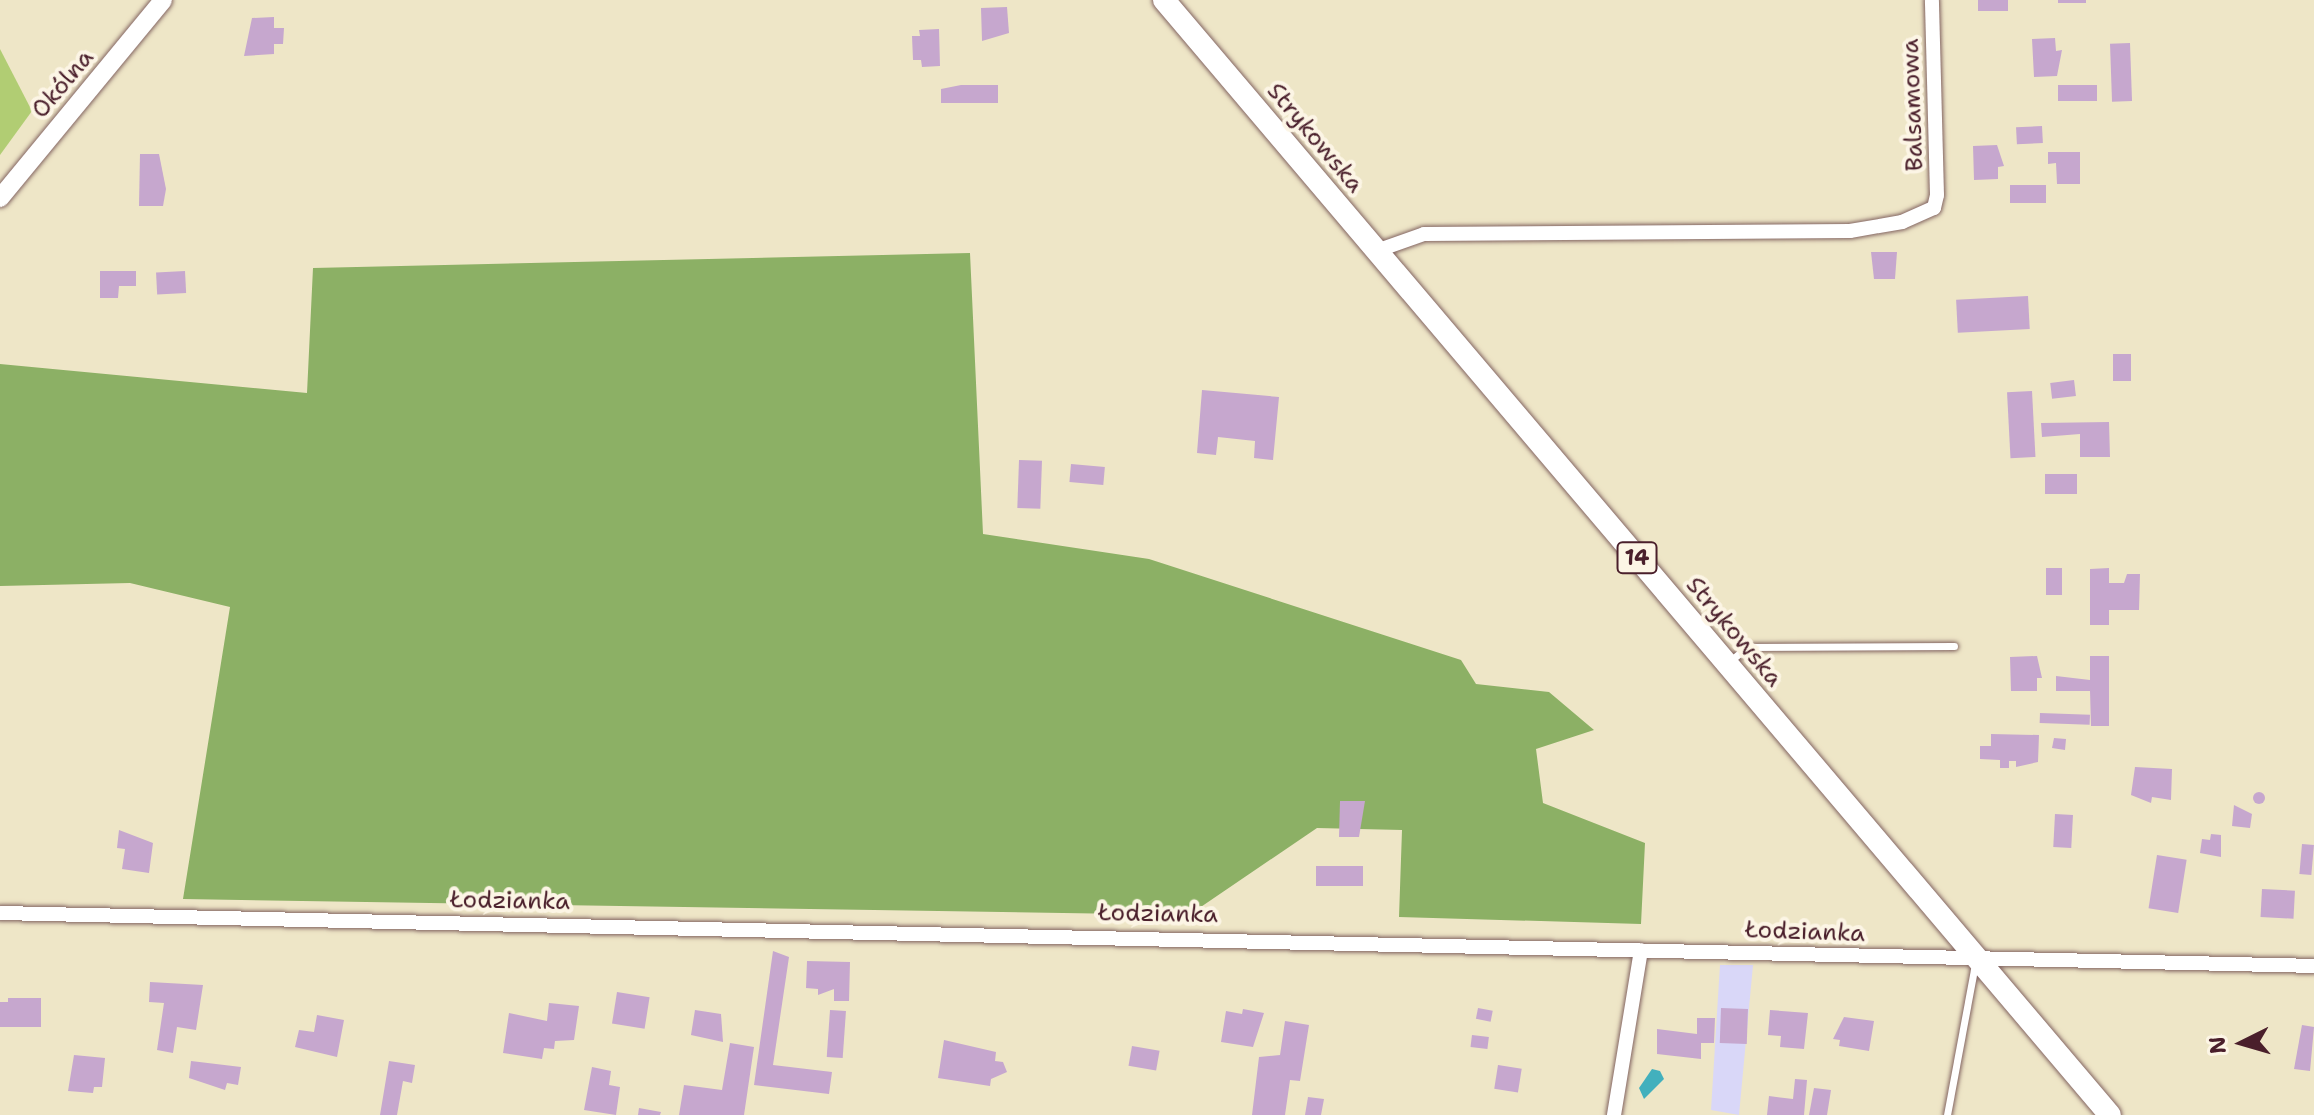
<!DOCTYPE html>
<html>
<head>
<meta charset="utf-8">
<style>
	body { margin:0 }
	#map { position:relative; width:2314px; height:1115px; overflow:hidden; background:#eee6c7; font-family:"Shantell Sans",sans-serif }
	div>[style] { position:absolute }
	.built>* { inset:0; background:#d9d7f8 }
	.green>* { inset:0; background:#b1cd73 }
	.forest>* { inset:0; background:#8cb065 }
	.water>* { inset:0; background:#42b0bd }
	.building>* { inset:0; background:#c6a7ce; transform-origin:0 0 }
	.round { border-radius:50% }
	.roads { filter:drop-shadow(0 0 2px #836562) drop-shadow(0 0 2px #836562) }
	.service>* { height:7px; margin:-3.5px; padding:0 3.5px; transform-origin:3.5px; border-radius:3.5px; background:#fff }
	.minor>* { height:14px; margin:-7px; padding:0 7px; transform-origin:7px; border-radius:7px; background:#fff }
	.tertiary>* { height:18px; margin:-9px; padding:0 9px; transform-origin:9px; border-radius:9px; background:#fff }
	.primary>* { height:22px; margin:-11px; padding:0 11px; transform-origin:11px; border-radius:11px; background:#fff }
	span { translate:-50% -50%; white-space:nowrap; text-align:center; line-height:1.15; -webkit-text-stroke:8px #fcf5e5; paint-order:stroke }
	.shield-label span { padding:2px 6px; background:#fcf5e5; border:2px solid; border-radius:6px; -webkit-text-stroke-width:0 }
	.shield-label { font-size:22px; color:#4a1f2b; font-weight:700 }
	.street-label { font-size:24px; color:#4a1f2b }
	.north { position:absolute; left:2202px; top:1003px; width:80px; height:80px; -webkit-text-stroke:6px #fcf5e5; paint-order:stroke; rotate:265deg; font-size:22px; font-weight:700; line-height:32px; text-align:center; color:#4a1f2b }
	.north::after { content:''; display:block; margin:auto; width:28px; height:36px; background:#4a1f2b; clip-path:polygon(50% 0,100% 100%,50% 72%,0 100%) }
</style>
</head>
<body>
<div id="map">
	<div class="built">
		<div style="clip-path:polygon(1720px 965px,1753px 965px,1739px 1115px,1711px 1110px)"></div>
	</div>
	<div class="green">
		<div style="clip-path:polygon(0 49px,32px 111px,0 155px)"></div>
	</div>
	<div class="forest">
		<div style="clip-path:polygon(970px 253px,983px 534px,1149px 559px,1461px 660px,1476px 684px,1549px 692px,1594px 730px,1536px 749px,1543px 803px,1645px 843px,1641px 924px,1399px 917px,1402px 830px,1317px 828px,1189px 915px,183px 899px,230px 607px,130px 583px,0 586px,0 364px,307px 393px,313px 268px)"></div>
	</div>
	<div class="water">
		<div style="clip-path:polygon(1652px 1069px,1660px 1071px,1664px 1079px,1644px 1099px,1639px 1088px)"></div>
	</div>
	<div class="building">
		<div style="left:1978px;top:0;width:30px;height:11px"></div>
		<div style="left:2058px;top:0;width:28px;height:3px"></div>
		<div style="clip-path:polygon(1007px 7px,1009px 33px,982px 41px,981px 8px)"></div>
		<div style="clip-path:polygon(274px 17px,274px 28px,284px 28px,283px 44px,274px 44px,274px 54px,244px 56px,252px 18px)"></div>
		<div style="clip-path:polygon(939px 29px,940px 66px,922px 67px,921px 60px,913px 60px,912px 36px,920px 36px,919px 30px)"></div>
		<div style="clip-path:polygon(2055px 38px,2056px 51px,2062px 50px,2057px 76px,2034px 77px,2032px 39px)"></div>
		<div style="left:2130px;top:43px;width:58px;height:20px;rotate:88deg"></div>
		<div style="clip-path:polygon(961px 85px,998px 85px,998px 103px,941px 103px,941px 89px)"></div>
		<div style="left:2097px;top:85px;width:16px;height:39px;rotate:90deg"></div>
		<div style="left:2042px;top:126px;width:17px;height:26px;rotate:87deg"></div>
		<div style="clip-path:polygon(1997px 145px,2004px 166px,1998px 167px,1998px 179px,1974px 180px,1973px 146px)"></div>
		<div style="clip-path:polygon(2048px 152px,2080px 152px,2080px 184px,2057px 184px,2056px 163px,2048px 164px)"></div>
		<div style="clip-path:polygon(140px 154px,159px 154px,166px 189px,163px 206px,139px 206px)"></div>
		<div style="left:2010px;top:185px;width:36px;height:18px"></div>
		<div style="clip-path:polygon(1871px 252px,1897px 252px,1895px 279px,1874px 279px)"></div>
		<div style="clip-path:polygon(100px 271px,136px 271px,136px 286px,119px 286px,118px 298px,100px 298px)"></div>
		<div style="left:185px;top:271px;width:22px;height:29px;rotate:87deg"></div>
		<div style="left:2028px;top:296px;width:33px;height:72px;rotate:87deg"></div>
		<div style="left:2113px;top:354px;width:18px;height:27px"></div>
		<div style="left:2074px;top:380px;width:16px;height:24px;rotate:83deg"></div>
		<div style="clip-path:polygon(1202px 390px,1279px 397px,1273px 460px,1254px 458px,1255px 441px,1218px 437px,1216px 455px,1197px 453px)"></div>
		<div style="left:2032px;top:391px;width:66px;height:25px;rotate:87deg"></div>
		<div style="clip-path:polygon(2109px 422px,2110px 457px,2080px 457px,2080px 434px,2042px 437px,2041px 423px)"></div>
		<div style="left:1019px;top:460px;width:23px;height:48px;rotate:2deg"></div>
		<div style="left:1071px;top:464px;width:34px;height:18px;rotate:5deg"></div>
		<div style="left:2045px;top:474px;width:32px;height:20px"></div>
		<div style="left:2046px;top:568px;width:16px;height:27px"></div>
		<div style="clip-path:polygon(2109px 568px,2109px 583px,2124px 583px,2127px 574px,2140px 574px,2139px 610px,2109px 610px,2109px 625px,2090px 625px,2090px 569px)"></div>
		<div style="clip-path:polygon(2037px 656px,2042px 678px,2037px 678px,2037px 691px,2011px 691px,2010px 657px)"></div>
		<div style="clip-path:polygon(2090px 656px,2109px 656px,2109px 726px,2091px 726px,2090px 691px,2056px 691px,2056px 676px,2090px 680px)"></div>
		<div style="left:2040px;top:713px;width:50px;height:10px;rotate:2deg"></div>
		<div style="clip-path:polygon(1991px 734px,2039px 735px,2038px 762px,2016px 767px,2016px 761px,2009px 761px,2009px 768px,2000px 768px,2000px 760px,1980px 759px,1980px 746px,1991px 746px)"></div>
		<div style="clip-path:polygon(2054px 738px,2066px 739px,2065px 750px,2052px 748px)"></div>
		<div style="clip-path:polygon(2135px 767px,2172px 769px,2171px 800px,2152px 797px,2151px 803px,2131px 795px)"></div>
		<div class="round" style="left:2253px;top:792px;width:12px;height:12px"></div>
		<div style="clip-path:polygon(1340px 801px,1365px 801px,1359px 837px,1339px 837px)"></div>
		<div style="clip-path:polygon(2234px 805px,2252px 814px,2250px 828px,2232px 826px)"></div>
		<div style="left:2055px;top:814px;width:18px;height:33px;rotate:3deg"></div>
		<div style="clip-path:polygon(119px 830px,153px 843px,149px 873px,122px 869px,125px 849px,117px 848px)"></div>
		<div style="clip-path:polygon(2211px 834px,2221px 835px,2221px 857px,2200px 853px,2202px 839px,2210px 840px)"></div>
		<div style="left:2302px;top:844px;width:12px;height:30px;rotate:5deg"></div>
		<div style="left:2157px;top:855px;width:30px;height:54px;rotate:9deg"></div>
		<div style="left:1316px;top:866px;width:47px;height:20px"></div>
		<div style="left:2262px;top:889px;width:33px;height:28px;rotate:3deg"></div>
		<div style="clip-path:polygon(773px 951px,789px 957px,773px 1065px,832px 1072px,829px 1094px,754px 1085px)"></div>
		<div style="clip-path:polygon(807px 961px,850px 962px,849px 1001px,834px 1001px,834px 989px,818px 995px,818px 989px,806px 988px)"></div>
		<div style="clip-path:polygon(150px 982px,203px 985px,196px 1030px,177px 1027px,173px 1053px,157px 1050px,164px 1003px,149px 1002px)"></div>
		<div style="left:617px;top:992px;width:33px;height:32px;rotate:9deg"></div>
		<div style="clip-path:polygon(8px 998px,41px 998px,41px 1027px,0 1027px,0 1002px,8px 1002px)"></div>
		<div style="clip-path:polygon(549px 1003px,579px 1006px,574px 1040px,555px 1041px,554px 1049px,544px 1048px,542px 1059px,503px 1053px,509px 1013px,547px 1021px)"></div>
		<div style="left:1478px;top:1008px;width:15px;height:11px;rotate:11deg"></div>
		<div style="left:1721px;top:1008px;width:27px;height:35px;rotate:2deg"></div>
		<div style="clip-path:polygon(1243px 1009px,1264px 1013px,1253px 1047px,1221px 1042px,1226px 1011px,1242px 1014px)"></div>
		<div style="clip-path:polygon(695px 1010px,721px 1014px,723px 1042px,691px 1035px)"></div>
		<div style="left:830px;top:1010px;width:16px;height:47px;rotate:4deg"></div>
		<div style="clip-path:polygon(1770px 1010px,1808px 1013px,1804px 1049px,1780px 1047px,1781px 1036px,1768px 1035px)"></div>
		<div style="clip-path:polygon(317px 1015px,344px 1020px,337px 1057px,295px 1047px,299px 1030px,314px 1032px)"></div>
		<div style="clip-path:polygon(1844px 1017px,1874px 1021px,1869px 1051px,1839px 1046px,1840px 1040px,1833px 1039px)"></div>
		<div style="clip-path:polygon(1697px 1018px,1715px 1018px,1714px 1043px,1701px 1043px,1701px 1059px,1657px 1054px,1657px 1029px,1697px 1034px)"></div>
		<div style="clip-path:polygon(1285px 1021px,1309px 1025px,1300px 1081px,1290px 1080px,1285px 1115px,1252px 1115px,1259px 1057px,1280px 1055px)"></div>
		<div style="clip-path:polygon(2302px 1025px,2314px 1027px,2310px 1071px,2294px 1069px)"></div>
		<div style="left:1472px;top:1035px;width:17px;height:12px;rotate:7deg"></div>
		<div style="clip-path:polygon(944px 1040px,996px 1052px,995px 1061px,1003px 1062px,1007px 1072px,991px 1079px,990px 1086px,938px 1078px)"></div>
		<div style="clip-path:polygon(730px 1043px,754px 1047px,744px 1115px,679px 1115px,684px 1085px,722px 1090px)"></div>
		<div style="left:1132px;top:1046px;width:28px;height:20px;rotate:10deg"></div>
		<div style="clip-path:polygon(74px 1055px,105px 1058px,102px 1087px,94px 1087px,93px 1093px,68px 1091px)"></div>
		<div style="clip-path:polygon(191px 1061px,241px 1067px,238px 1085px,227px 1083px,225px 1090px,189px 1078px)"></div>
		<div style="clip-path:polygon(389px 1061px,415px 1065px,412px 1083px,403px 1081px,397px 1115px,380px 1115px)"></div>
		<div style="left:1498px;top:1065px;width:24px;height:24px;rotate:9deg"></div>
		<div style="clip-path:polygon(592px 1067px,611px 1071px,609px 1085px,620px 1087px,616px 1115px,584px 1110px)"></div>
		<div style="clip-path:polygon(1795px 1079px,1807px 1080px,1804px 1115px,1767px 1115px,1769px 1096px,1793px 1099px)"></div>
		<div style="clip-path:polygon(1814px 1088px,1831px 1090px,1827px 1115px,1809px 1115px)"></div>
		<div style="clip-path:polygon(1308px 1097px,1324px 1099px,1321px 1115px,1305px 1115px)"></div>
		<div style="clip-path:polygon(639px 1108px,661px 1112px,660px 1115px,638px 1115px)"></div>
	</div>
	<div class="roads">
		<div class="service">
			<div style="left:1729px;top:662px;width:23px;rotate:-40deg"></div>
			<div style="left:1747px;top:647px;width:207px;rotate:-0.3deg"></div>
			<div style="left:1947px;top:1115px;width:154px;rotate:-79.5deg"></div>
		</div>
		<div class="minor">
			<div style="left:1376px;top:251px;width:51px;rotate:-19.5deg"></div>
			<div style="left:1424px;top:234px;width:426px;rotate:-0.4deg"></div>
			<div style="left:1850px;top:231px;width:53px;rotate:-9.8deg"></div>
			<div style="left:1902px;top:222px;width:35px;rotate:-24deg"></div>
			<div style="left:1934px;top:208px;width:13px;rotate:-77deg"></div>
			<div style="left:1937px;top:195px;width:195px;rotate:-91.5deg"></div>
			<div style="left:0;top:913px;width:2315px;rotate:1.31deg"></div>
			<div style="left:1614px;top:1115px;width:167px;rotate:-80.7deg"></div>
		</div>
		<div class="tertiary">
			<div style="left:0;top:198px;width:256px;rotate:-50.5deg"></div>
		</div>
		<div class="primary">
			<div style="left:1164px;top:0;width:1462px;rotate:49.69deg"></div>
		</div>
	</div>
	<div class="shield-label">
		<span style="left:1637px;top:558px">14</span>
	</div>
	<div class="street-label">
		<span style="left:63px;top:84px;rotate:-50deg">Okólna</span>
		<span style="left:1913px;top:105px;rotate:-92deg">Balsamowa</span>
		<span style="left:1315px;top:138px;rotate:50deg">Strykowska</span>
		<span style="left:1734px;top:632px;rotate:50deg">Strykowska</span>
		<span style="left:510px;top:901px;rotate:1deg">Łodzianka</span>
		<span style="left:1158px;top:914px;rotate:1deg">Łodzianka</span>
		<span style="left:1805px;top:932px;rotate:2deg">Łodzianka</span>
	</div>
	<div class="north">N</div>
</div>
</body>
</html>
